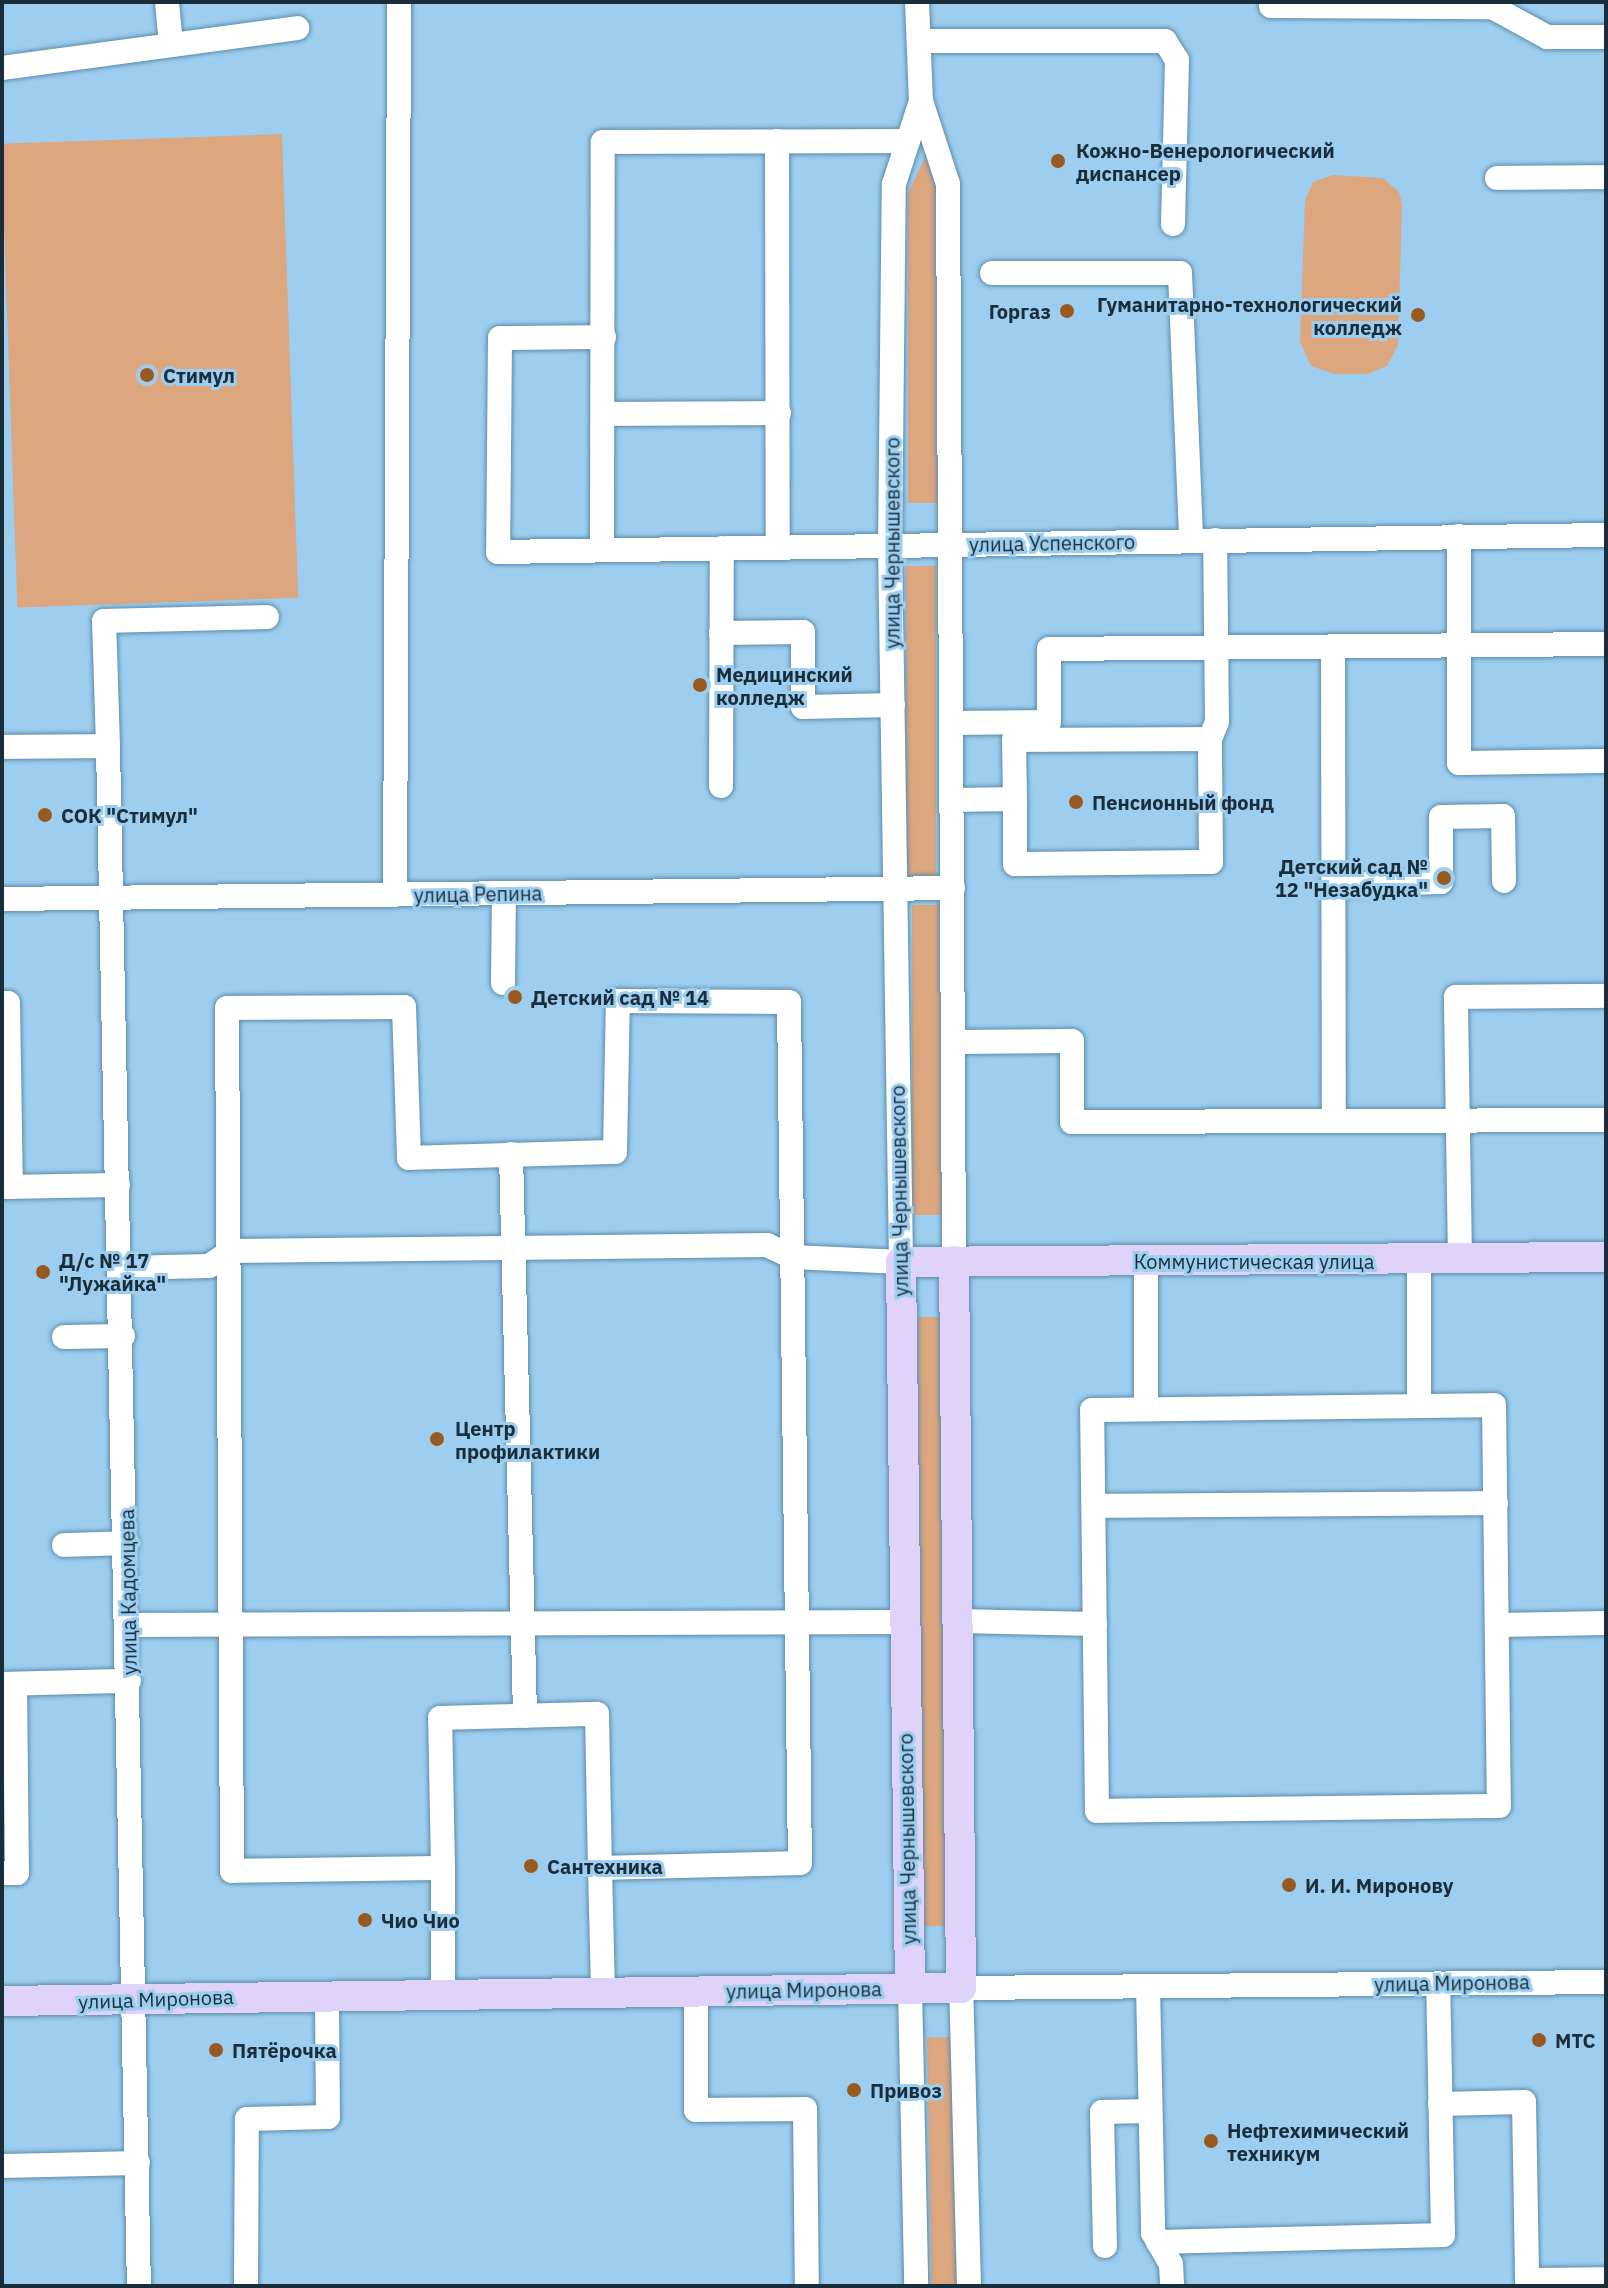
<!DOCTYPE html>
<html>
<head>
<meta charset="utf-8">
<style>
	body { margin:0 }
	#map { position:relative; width:1608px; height:2288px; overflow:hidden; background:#9dceef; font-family:"IBM Plex Sans",sans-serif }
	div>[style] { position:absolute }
	.green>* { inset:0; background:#dca67e; transform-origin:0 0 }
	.roads { filter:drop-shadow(0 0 2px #5d8cab) drop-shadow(0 0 2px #5d8cab) }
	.minor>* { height:24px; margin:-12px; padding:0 12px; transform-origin:12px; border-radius:12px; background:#fff }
	.major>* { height:30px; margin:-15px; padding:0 15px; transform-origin:15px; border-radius:15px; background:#dfd3fa }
	.dots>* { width:22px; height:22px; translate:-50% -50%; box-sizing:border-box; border:4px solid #9dceef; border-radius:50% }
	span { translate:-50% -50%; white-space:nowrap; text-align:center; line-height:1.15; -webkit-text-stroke:6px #9dceef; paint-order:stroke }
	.poi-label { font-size:20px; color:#192d3a; font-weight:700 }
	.left { translate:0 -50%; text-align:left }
	.right { translate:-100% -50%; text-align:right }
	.street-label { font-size:20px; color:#192d3a }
	.frame { position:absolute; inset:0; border:4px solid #192d3a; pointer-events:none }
</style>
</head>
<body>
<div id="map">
	<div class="green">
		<div style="left:282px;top:134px;width:464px;height:281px;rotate:88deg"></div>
		<div style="clip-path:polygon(926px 155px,938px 193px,938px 503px,908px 503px,908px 193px)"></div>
		<div style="clip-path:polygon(1333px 175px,1383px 178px,1399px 192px,1402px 204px,1398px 345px,1387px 366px,1368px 374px,1335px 374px,1311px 366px,1300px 342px,1305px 201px,1313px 182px)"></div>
		<div style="left:906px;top:566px;width:30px;height:310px"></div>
		<div style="left:912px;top:905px;width:30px;height:310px"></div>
		<div style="left:918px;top:1317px;width:30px;height:609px"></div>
		<div style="left:957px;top:2037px;width:249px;height:30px;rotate:89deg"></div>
	</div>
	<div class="roads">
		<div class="minor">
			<div style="left:167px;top:2px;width:43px;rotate:84.7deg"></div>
			<div style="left:917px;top:2px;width:99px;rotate:87.7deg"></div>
			<div style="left:921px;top:101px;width:87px;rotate:72deg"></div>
			<div style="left:948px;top:184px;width:1077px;rotate:89.68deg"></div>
			<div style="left:1271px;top:6px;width:221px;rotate:0.3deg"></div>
			<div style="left:1492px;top:7px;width:63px;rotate:28.6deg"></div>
			<div style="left:1547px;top:37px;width:59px"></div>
			<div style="left:919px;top:41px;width:246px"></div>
			<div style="left:1165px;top:41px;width:22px;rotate:58deg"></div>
			<div style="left:1177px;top:60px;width:164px;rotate:91.4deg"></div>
			<div style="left:2px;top:68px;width:298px;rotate:-7.7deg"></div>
			<div style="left:777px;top:141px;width:407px;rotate:89.9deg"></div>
			<div style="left:1497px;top:178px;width:109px;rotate:-0.5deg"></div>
			<div style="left:992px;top:273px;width:188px"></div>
			<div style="left:1180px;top:273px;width:267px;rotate:87.6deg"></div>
			<div style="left:604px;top:337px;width:104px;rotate:179.4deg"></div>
			<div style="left:500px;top:338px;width:214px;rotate:90.5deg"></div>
			<div style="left:498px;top:552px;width:1108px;rotate:-0.88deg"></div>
			<div style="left:603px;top:414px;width:176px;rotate:-0.3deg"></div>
			<div style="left:1459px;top:536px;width:227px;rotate:90deg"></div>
			<div style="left:1459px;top:763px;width:147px;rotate:-0.8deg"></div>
			<div style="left:602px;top:549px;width:407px;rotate:-89.9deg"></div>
			<div style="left:603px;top:142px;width:305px;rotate:-0.2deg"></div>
			<div style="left:721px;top:633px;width:82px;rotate:-0.7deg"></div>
			<div style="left:803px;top:632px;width:75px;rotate:90deg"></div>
			<div style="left:803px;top:707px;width:90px;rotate:-1.3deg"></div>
			<div style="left:1333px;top:646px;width:475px;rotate:89.9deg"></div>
			<div style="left:951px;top:723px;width:98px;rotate:-0.6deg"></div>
			<div style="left:1049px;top:722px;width:73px;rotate:-90deg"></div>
			<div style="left:1049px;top:649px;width:557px;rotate:-0.51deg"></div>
			<div style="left:1210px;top:739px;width:18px;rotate:-68deg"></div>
			<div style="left:1217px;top:722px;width:182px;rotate:-90.6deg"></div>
			<div style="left:108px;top:746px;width:125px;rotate:-91.8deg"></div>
			<div style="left:104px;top:621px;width:163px;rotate:-1.4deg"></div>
			<div style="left:2px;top:747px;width:106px;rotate:-0.5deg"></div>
			<div style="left:108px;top:746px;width:1540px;rotate:88.85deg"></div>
			<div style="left:721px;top:786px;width:238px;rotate:-89.8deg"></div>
			<div style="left:953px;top:800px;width:62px;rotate:-0.9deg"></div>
			<div style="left:1015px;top:799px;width:65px;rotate:90deg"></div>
			<div style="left:1015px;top:864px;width:196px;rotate:-0.6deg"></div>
			<div style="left:1211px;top:862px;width:123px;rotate:-90.5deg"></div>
			<div style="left:1210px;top:739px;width:196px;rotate:179.7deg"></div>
			<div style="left:1014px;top:740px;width:59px;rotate:89deg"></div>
			<div style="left:1334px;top:885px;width:107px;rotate:-1.6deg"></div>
			<div style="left:1441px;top:882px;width:65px;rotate:-90deg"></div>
			<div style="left:1441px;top:817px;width:62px;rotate:-0.9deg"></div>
			<div style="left:1503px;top:816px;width:65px;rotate:89.1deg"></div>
			<div style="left:395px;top:895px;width:893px;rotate:-89.74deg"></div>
			<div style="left:2px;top:899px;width:951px;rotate:-0.66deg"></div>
			<div style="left:503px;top:983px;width:90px;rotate:-89.4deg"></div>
			<div style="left:2px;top:1003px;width:6px"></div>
			<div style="left:8px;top:1003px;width:184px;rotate:89.1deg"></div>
			<div style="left:955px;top:1042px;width:117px;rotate:-0.5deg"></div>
			<div style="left:1072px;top:1041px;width:81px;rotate:90deg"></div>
			<div style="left:1072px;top:1122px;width:534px;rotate:-0.21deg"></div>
			<div style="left:511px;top:1154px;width:562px;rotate:88.57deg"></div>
			<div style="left:2px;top:1187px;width:116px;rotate:-1deg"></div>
			<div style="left:1460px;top:1259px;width:262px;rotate:-90.9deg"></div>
			<div style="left:1456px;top:997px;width:150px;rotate:-0.4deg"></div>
			<div style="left:1419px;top:1260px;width:145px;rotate:90deg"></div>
			<div style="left:121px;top:1268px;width:88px;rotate:-1.3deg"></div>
			<div style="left:209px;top:1266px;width:27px;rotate:-34deg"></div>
			<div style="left:231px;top:1251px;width:536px;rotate:-0.64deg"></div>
			<div style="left:767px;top:1245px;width:29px;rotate:25deg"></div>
			<div style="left:793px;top:1257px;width:108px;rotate:2.7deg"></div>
			<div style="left:901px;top:1262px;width:715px;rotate:-90.88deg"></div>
			<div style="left:890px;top:547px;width:363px;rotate:-89.4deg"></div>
			<div style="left:894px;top:184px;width:87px;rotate:-72deg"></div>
			<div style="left:64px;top:1337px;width:59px;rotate:-1deg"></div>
			<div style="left:1494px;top:1405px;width:401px;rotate:89.3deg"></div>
			<div style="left:1499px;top:1806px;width:402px;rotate:179.3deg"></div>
			<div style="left:1097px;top:1811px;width:401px;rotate:-90.7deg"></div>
			<div style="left:1092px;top:1410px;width:402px;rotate:-0.7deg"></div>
			<div style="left:1146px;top:1409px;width:147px;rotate:-90deg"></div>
			<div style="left:1094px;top:1506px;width:402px;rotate:-0.4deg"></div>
			<div style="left:64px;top:1545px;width:63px;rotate:-1.8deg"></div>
			<div style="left:958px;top:1621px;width:137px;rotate:1.3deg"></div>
			<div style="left:128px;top:1625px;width:775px;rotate:-0.22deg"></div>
			<div style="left:1497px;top:1625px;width:109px;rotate:-1.1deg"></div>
			<div style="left:2px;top:1684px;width:127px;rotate:-1.4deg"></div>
			<div style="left:443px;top:1868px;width:150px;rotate:-91.1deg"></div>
			<div style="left:440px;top:1718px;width:157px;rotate:-1.5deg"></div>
			<div style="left:597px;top:1714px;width:154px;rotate:88.9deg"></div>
			<div style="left:2px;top:1873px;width:15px"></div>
			<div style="left:17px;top:1873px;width:189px;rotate:-90.6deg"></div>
			<div style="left:1148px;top:1986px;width:247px;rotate:88.8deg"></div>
			<div style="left:1153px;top:2233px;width:36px;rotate:60deg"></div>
			<div style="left:1171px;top:2264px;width:22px;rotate:87deg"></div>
			<div style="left:910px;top:1988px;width:298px;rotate:88.8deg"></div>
			<div style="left:696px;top:1992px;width:118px;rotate:90deg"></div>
			<div style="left:696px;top:2110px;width:109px;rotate:-0.5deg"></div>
			<div style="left:805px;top:2109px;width:177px;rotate:89.4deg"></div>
			<div style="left:443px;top:1995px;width:127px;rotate:-90deg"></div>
			<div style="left:443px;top:1868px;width:211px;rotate:179.2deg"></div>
			<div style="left:232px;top:1871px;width:863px;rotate:-90.33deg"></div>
			<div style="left:227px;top:1008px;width:177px;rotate:-0.3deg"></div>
			<div style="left:404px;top:1007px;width:151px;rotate:88.1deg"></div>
			<div style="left:409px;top:1158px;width:206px;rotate:-1.7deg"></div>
			<div style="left:615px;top:1152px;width:151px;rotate:-88.9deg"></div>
			<div style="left:618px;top:1001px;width:171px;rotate:0.3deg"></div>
			<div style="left:789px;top:1002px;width:861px;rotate:89.27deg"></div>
			<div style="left:800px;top:1863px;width:200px;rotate:178.6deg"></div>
			<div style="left:600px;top:1868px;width:125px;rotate:88.6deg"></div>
			<div style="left:1440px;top:2104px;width:84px;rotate:-1.4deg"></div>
			<div style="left:1524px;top:2102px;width:178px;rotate:89deg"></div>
			<div style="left:1527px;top:2280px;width:79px;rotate:-0.7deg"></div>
			<div style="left:2px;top:2166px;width:136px;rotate:-1.3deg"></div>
			<div style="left:1158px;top:2242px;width:285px;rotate:-1.4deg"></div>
			<div style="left:1443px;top:2235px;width:252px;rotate:-91.1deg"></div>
			<div style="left:1105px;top:2246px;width:134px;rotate:-91.3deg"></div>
			<div style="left:1102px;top:2112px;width:48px;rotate:-1.2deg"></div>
			<div style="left:246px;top:2286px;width:167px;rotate:-89.7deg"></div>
			<div style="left:247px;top:2119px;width:81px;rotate:-1.4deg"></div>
			<div style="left:328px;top:2117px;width:121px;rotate:-90.5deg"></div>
			<div style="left:969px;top:2286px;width:298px;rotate:-91.5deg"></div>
			<div style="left:961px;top:1988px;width:645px;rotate:-0.53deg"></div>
		</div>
		<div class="major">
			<div style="left:910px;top:1988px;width:726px;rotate:-90.71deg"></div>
			<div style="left:901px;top:1262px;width:705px;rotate:-0.41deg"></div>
			<div style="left:2px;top:2001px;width:959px;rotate:-0.78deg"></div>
			<div style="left:961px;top:1988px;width:727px;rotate:-90.55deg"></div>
		</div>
	</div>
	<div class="dots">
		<div style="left:1058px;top:161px;background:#995a22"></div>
		<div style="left:1067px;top:311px;background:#995a22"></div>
		<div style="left:1418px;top:315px;background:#995a22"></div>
		<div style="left:147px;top:375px;background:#995a22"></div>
		<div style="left:700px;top:685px;background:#995a22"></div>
		<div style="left:1076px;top:802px;background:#995a22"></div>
		<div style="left:45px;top:815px;background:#995a22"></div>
		<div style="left:1444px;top:878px;background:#995a22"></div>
		<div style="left:515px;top:997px;background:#995a22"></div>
		<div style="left:43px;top:1272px;background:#995a22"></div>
		<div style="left:437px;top:1439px;background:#995a22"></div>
		<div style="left:531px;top:1866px;background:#995a22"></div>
		<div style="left:1289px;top:1885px;background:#995a22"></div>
		<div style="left:365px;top:1920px;background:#995a22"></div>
		<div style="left:1539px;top:2040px;background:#995a22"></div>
		<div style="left:216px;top:2050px;background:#995a22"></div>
		<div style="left:854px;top:2090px;background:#995a22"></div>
		<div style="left:1211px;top:2141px;background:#995a22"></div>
	</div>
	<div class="poi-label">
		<span class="left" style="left:1076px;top:162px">Кожно-Венерологический<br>диспансер</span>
		<span class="right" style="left:1402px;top:316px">Гуманитарно-технологический<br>колледж</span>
		<span class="right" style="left:1051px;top:311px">Горгаз</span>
		<span class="left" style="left:163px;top:375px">Стимул</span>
		<span class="left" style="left:716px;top:686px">Медицинский<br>колледж</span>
		<span class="left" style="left:1092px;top:802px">Пенсионный фонд</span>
		<span class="left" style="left:61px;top:815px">СОК "Стимул"</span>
		<span class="right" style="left:1428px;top:878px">Детский сад №<br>12 "Незабудка"</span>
		<span class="left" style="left:531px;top:997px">Детский сад № 14</span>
		<span class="left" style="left:59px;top:1272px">Д/с № 17<br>"Лужайка"</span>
		<span class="left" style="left:455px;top:1440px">Центр<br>профилактики</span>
		<span class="left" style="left:547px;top:1866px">Сантехника</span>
		<span class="left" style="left:1305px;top:1885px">И. И. Миронову</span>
		<span class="left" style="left:381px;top:1920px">Чио Чио</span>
		<span class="left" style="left:1555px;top:2040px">МТС</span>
		<span class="left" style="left:232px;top:2050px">Пятёрочка</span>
		<span class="left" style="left:870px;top:2090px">Привоз</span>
		<span class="left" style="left:1227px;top:2142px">Нефтехимический<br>техникум</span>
	</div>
	<div class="street-label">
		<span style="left:892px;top:543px;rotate:-90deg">улица Чернышевского</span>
		<span style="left:1052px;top:543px;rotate:-1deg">улица Успенского</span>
		<span style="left:478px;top:894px;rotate:-1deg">улица Репина</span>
		<span style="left:899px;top:1191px;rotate:-91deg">улица Чернышевского</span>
		<span style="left:1254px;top:1261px">Коммунистическая улица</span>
		<span style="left:128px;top:1592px;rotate:-91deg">улица Кадомцева</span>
		<span style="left:907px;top:1839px;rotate:-91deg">улица Чернышевского</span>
		<span style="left:1452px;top:1983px;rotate:-1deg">улица Миронова</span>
		<span style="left:804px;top:1990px;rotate:-1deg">улица Миронова</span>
		<span style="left:156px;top:1999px;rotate:-2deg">улица Миронова</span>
	</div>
	<div class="frame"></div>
</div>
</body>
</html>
